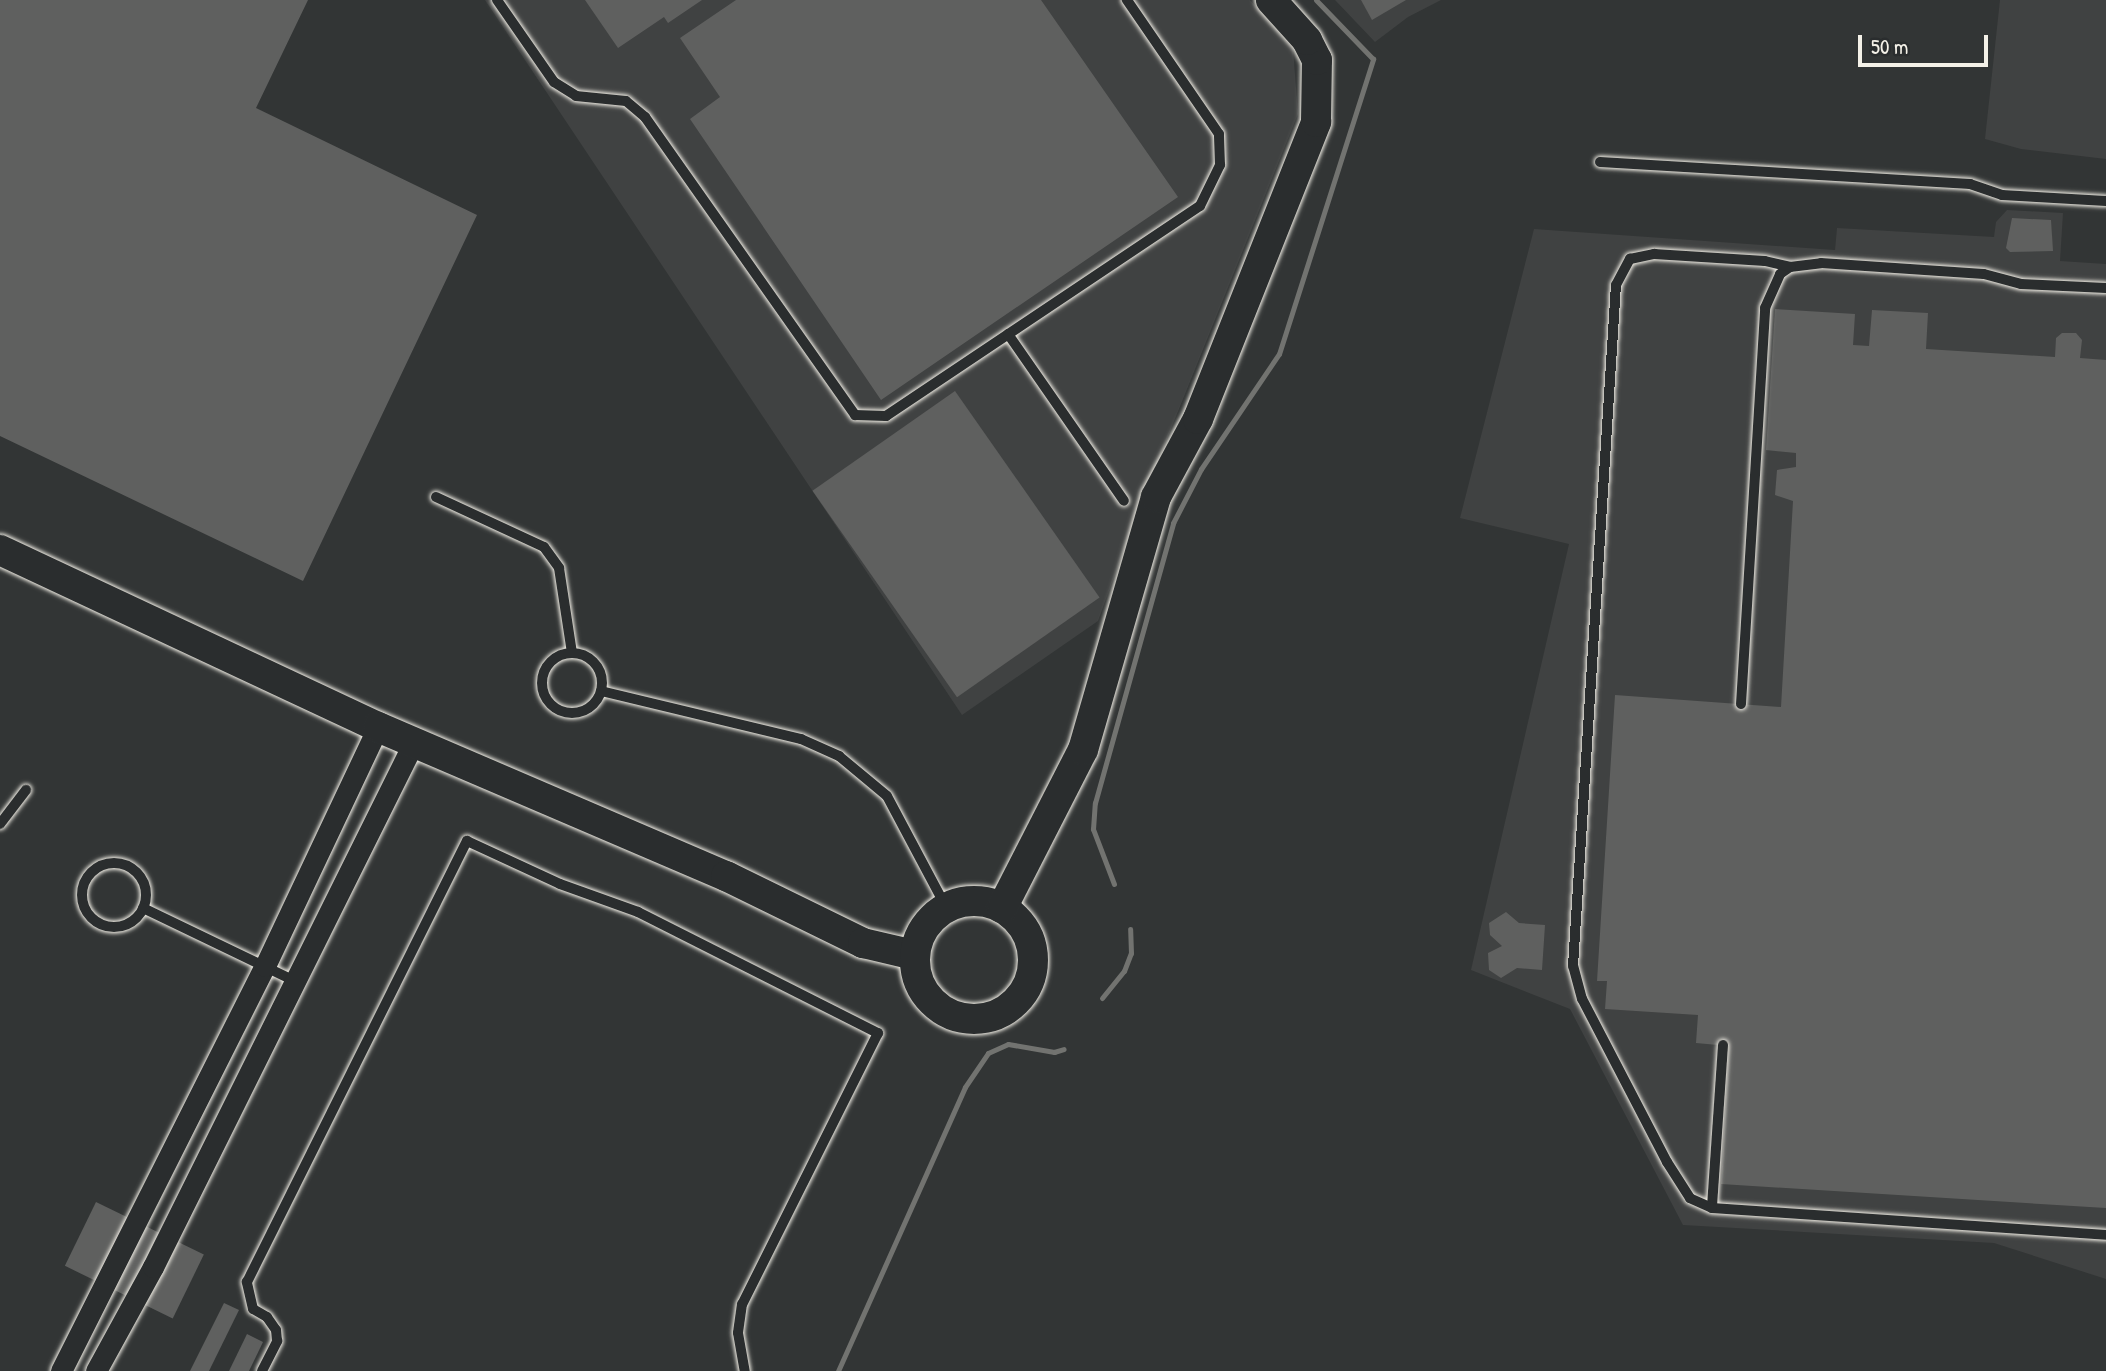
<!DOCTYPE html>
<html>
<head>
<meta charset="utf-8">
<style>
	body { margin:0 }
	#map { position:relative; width:2106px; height:1371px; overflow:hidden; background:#323535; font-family:"Patrick Hand",sans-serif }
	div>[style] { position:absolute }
	.built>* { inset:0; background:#404242 }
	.stream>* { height:5px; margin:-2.5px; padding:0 2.5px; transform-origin:2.5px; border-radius:2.5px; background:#727370 }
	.building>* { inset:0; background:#5f605f; transform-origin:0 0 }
	.roads { filter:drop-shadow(0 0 2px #f4f1e8) drop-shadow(0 0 2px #f4f1e8) }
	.lane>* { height:10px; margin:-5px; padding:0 5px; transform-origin:5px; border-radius:5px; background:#2a2d2e }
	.lane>.ring { margin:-5px; padding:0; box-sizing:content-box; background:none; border:10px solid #2a2d2e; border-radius:50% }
	.street>* { height:21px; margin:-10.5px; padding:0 10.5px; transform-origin:10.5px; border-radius:10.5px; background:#2a2d2e }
	.secondary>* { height:30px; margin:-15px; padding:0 15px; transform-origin:15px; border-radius:15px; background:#2a2d2e }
	.secondary>.ring { margin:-15px; padding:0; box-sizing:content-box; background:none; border:30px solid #2a2d2e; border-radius:50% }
	span { translate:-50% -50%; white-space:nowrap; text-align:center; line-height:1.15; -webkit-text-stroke:6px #2a2d2e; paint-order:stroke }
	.scale { position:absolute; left:1858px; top:35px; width:130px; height:32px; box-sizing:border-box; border:4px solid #f4f1e8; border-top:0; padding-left:9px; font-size:21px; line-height:24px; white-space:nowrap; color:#f4f1e8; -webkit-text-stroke:5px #2a2d2e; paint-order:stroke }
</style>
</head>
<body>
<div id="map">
	<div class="built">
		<div style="clip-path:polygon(485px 0,1250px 0,1293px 49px,1298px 114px,1139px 508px,1098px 621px,962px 715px)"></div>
		<div style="clip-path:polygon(1335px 0,1441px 0,1408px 17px,1375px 42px)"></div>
		<div style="clip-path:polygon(2000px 0,2106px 0,2106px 159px,2021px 149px,1985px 139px)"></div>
		<div style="clip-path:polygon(2007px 210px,2063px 213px,2060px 261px,2106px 264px,2106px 1279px,1994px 1243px,1683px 1225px,1570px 1009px,1471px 970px,1569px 544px,1460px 518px,1534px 229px,1835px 250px,1837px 228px,1994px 237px,1996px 222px)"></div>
	</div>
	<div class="stream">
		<div style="left:1114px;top:884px;width:59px;rotate:-110.9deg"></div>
		<div style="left:1093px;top:829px;width:26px;rotate:-86deg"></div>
		<div style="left:1095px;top:803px;width:291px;rotate:-74.4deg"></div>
		<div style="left:1173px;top:523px;width:61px;rotate:-62.6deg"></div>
		<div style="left:1201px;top:469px;width:139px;rotate:-55.9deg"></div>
		<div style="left:1279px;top:354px;width:310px;rotate:-72.3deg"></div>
		<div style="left:1373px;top:59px;width:82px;rotate:-134deg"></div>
		<div style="left:1102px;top:998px;width:35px;rotate:-51deg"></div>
		<div style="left:1124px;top:971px;width:19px;rotate:-69deg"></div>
		<div style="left:1131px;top:953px;width:24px;rotate:-92deg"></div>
		<div style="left:838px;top:1371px;width:311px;rotate:-65.9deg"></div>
		<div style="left:965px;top:1087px;width:41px;rotate:-55.9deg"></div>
		<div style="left:988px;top:1053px;width:22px;rotate:-24deg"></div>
		<div style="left:1008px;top:1044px;width:47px;rotate:9.9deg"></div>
		<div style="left:1054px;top:1052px;width:10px;rotate:-17deg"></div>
	</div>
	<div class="building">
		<div style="clip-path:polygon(0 0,308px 0,256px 108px,477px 215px,303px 581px,0 436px)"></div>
		<div style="clip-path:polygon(585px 0,702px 0,668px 23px,664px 17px,618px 48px)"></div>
		<div style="clip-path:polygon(736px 0,1041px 0,1178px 197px,881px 400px,690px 119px,720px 97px,680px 38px)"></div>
		<div style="clip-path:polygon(1361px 0,1406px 0,1372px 20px)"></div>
		<div style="clip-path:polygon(2012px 218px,2051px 220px,2053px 251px,2010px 252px,2006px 248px)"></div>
		<div style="clip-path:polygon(1775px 309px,1855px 314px,1853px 345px,1869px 346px,1872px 310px,1928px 313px,1926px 349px,2055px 357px,2056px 338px,2062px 333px,2076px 333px,2082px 340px,2080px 358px,2106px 360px,2106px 1208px,1721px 1184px,1729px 1046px,1696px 1043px,1698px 1015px,1605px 1009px,1607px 981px,1597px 981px,1615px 695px,1781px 707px,1793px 501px,1775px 495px,1777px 470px,1796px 467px,1796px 453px,1766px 450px)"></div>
		<div style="left:955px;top:391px;width:252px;height:174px;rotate:55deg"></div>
		<div style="clip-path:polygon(1506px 912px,1519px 923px,1545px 925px,1542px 970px,1517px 968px,1501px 978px,1489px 970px,1488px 953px,1502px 946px,1490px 935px,1489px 923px)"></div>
		<div style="left:96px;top:1202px;width:120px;height:71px;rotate:26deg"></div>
		<div style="clip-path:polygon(224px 1303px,239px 1310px,209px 1371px,190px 1371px)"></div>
		<div style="clip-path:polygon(247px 1334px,263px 1342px,249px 1371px,229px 1371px)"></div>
	</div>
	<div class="roads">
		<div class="lane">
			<div style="left:497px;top:0;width:100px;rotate:55.2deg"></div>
			<div style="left:554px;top:82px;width:26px;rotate:32deg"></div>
			<div style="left:576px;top:96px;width:50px;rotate:5.7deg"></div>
			<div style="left:626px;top:101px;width:25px;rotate:40deg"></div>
			<div style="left:645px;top:117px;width:365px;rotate:54.8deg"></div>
			<div style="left:855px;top:415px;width:31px;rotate:2deg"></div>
			<div style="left:886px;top:416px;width:378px;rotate:-33.8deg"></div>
			<div style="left:1200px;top:206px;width:46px;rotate:-64deg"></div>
			<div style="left:1220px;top:165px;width:31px;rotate:-92deg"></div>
			<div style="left:1219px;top:134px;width:163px;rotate:-124.5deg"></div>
			<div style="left:1600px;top:162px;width:371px;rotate:3.4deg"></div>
			<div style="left:1970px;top:184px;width:34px;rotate:19deg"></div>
			<div style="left:2002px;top:195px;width:104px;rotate:3.3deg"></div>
			<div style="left:1008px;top:334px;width:203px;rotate:55.2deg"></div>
			<div style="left:436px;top:497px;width:119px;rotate:24.8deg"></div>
			<div style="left:544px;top:547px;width:26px;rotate:54deg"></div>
			<div style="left:559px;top:568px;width:86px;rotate:81.3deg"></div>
			<div class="ring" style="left:542px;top:653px;width:50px;height:50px"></div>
			<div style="left:601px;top:691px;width:206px;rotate:13.5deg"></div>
			<div style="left:801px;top:739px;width:42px;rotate:24.1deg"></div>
			<div style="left:839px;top:756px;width:62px;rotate:39.8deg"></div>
			<div style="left:887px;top:796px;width:126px;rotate:62deg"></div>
			<div style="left:1741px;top:704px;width:397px;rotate:-86.5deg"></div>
			<div style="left:1765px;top:308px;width:37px;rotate:-66deg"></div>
			<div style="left:1780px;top:274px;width:12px;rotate:-35deg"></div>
			<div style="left:1790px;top:267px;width:31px;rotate:-7deg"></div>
			<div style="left:1821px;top:263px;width:163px;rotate:3.9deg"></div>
			<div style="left:1984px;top:274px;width:38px;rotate:15deg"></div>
			<div style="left:2021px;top:284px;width:85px;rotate:2.7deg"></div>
			<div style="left:0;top:824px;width:43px;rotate:-52.6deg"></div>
			<div class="ring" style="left:82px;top:863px;width:54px;height:54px"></div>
			<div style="left:143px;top:908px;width:169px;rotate:25.7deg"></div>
			<div style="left:1723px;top:1045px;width:163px;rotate:93.9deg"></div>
			<div style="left:1712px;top:1208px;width:395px;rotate:3.9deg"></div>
			<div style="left:1712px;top:1208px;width:24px;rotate:-156deg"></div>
			<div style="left:1690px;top:1198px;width:43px;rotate:-122.6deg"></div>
			<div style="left:1667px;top:1162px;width:184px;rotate:-117.5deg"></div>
			<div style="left:1582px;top:999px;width:34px;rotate:-105deg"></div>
			<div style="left:1573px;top:966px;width:682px;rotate:-86.39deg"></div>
			<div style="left:1616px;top:285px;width:30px;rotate:-62deg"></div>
			<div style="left:1630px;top:259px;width:25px;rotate:-12deg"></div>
			<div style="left:1654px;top:254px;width:111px;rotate:3.6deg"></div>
			<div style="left:1765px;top:261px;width:26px;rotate:13deg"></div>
			<div style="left:262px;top:1371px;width:34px;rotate:-63deg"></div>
			<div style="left:277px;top:1341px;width:11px;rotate:-95deg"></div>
			<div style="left:276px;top:1330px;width:16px;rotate:-125deg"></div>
			<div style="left:267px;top:1317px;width:16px;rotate:-150deg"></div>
			<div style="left:253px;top:1309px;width:28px;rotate:-103deg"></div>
			<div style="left:247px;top:1282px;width:493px;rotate:-63.5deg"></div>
			<div style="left:467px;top:841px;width:102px;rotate:24.8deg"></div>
			<div style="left:560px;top:884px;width:83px;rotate:19.7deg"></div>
			<div style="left:638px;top:912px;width:269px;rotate:26.8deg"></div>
			<div style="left:878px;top:1033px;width:303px;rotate:116.6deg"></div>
			<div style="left:742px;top:1304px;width:29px;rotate:98deg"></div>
			<div style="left:738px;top:1333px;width:39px;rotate:80deg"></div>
		</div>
		<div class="street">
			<div style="left:61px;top:1371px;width:453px;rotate:-63.3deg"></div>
			<div style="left:265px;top:966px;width:264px;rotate:-64.7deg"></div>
			<div style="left:96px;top:1371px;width:119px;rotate:-61.3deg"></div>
			<div style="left:153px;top:1267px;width:586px;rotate:-63.57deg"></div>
		</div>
		<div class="secondary">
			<div style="left:0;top:550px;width:417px;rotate:25.1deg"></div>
			<div style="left:378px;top:727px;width:379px;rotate:23.2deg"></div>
			<div style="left:726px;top:876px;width:153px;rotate:26.1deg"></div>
			<div style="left:863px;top:943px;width:52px;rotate:13.2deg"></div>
			<div class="ring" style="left:915px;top:901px;width:88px;height:88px"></div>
			<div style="left:1002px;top:908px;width:178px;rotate:-62.9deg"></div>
			<div style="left:1083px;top:750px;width:263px;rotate:-73.9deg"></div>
			<div style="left:1156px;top:497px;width:89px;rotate:-61.7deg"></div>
			<div style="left:1198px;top:419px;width:320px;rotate:-68.3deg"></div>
			<div style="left:1316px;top:122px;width:62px;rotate:-89.1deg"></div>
			<div style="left:1317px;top:60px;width:22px;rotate:-117deg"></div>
			<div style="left:1307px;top:40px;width:54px;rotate:-132deg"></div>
		</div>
	</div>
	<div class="scale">50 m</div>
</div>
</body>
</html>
